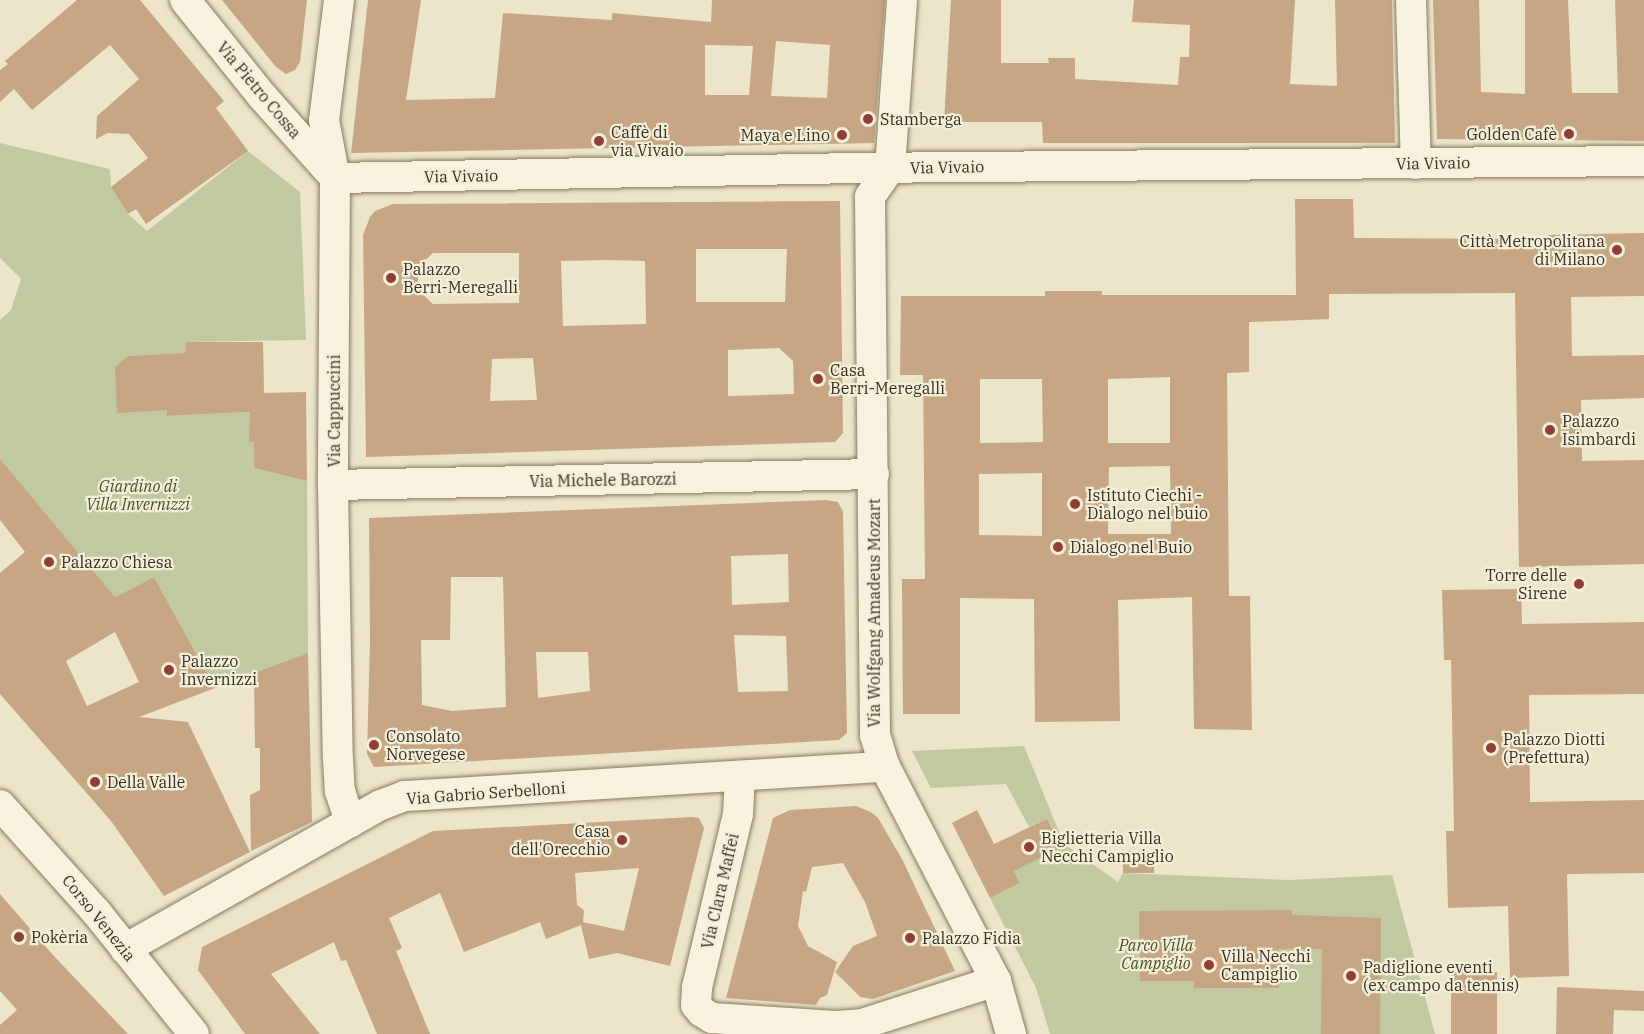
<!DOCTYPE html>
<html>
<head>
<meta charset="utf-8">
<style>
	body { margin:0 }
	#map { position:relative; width:1644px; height:1034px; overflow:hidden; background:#ece5ca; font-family:"IBM Plex Serif",serif }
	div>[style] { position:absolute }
	.green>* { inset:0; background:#c0c99f }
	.building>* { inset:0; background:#c7a683; transform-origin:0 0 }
	.roads { filter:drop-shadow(0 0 2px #877960) drop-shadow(0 0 2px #877960) }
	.minor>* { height:30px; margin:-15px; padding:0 15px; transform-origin:15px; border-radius:15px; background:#f7f2dd }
	.dots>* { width:16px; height:16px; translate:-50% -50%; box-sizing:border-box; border:3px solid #f4efd9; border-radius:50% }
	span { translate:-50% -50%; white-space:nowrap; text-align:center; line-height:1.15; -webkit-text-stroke:4.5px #f4efd9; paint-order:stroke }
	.street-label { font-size:16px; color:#392f22 }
	.poi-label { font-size:16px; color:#392f22 }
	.left { translate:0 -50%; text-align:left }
	.right { translate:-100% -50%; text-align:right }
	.park-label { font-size:16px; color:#45542a; font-style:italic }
</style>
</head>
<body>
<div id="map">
	<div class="green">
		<div style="clip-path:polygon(0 143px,110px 169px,111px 187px,128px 214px,147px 231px,248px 151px,300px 192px,306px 340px,186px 342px,185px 353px,127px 356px,115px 367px,167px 410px,167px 416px,254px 412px,249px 442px,254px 442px,254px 468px,307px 481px,308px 653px,215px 688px,154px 577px,115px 597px,0 460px,0 320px,11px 310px,21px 279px,0 258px)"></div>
		<div style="clip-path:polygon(1024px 746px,1064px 844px,1118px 882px,1123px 873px,1289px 880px,1392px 875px,1435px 1034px,1050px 1034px,1036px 988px,990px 898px,1020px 883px,1014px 871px,1061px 846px,1047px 819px,1029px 827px,1006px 784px,931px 788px,912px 751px)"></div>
	</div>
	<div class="building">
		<div style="clip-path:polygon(77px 0,140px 0,224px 101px,216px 108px,248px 151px,146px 224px,136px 209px,128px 214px,111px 187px,148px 158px,129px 134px,108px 133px,96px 139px,97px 116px,139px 79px,110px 45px,32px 110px,14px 89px,0 102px,0 70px,8px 64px,5px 61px)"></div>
		<div style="clip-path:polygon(222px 0,307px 0,300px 62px,295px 70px,286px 74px,276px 67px)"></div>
		<div style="clip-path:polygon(evenodd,368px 0,421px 0,406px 100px,495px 98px,503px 13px,612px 20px,612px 13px,711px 22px,712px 0,885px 0,874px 143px,351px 153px,368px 0,776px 41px,830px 45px,827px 98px,771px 96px,776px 41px,368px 0,705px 45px,753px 46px,749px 95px,705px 95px,705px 45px)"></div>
		<div style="clip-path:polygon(951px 0,1001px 0,1001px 63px,1049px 63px,1048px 58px,1075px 58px,1075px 79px,1178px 85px,1180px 57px,1189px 57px,1190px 25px,1132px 22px,1134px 0,1295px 0,1290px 84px,1337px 86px,1335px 0,1392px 0,1395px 143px,1043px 143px,1042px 122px,944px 122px)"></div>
		<div style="clip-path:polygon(1433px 0,1479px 0,1481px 92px,1525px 94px,1525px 0,1568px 0,1572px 93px,1618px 93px,1615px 0,1644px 0,1644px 141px,1437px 139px)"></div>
		<div style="clip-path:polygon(evenodd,1295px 199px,1353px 199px,1354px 238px,1548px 239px,1548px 235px,1644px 233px,1644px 296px,1571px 297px,1572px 356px,1644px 355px,1644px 398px,1581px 400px,1582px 461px,1644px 460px,1644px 564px,1519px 567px,1515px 293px,1329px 294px,1329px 319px,1249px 322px,1249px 372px,1227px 373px,1229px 596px,1250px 596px,1252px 730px,1194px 729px,1192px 597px,1118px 600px,1120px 721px,1035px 722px,1034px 599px,960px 598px,960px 714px,903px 714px,902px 579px,925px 579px,923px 375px,900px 375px,901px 296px,1045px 296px,1045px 291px,1102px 291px,1102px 295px,1296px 295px,1295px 199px,1170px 377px,1170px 443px,1108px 443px,1108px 379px,1170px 377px,1295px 199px,980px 379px,1042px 379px,1043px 442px,980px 443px,980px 379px,1295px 199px,1170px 466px,1171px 534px,1108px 534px,1109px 467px,1170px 466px,1295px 199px,1042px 473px,1042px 536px,979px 535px,979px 474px,1042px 473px)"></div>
		<div style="clip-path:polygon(evenodd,840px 201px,843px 433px,835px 442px,366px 457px,363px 235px,370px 217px,375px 211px,393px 204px,840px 201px,696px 249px,787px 249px,785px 302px,696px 302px,696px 249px,840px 201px,433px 253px,519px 253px,519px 303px,433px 304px,418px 290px,418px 267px,433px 253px,840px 201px,607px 260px,645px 261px,646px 324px,563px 326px,561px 261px,607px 260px,840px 201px,779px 348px,793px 361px,794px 394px,728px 396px,728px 350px,779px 348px,840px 201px,533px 358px,537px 400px,490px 401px,492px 359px,533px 358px)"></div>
		<div style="clip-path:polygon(186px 342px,263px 342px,264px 393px,306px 392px,307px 481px,254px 468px,254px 442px,249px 442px,250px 412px,167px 416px,167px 410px,117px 413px,115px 367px,127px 356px,185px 353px)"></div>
		<div style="clip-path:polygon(evenodd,0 459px,115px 597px,154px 577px,215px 688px,139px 717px,188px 722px,250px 852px,164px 896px,111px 821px,0 694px,0 573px,25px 552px,0 520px,0 459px,115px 632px,139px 682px,87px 706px,66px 661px,115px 632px)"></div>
		<div style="clip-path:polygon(evenodd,826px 500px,838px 502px,843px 512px,847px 733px,839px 740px,374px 767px,367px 754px,370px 641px,369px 518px,826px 500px,788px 554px,789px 602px,732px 605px,731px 556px,788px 554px,826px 500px,451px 577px,503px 577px,506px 707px,452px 711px,422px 705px,421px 640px,450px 640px,451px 577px,826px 500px,734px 635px,786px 636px,788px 691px,738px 692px,734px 635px,826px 500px,536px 652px,588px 652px,590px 691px,538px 698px,536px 652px)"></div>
		<div style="clip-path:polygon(1521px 589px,1522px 624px,1644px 622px,1644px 694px,1529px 695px,1530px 802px,1644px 800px,1644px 873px,1567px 874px,1569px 976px,1510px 978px,1508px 906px,1448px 908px,1446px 831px,1454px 831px,1451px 660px,1444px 660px,1442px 590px)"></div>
		<div style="clip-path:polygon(308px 653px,312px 822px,251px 851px,250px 795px,260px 790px,260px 748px,255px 748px,254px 673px)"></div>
		<div style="clip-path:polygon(856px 806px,871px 812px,878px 818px,902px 859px,955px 971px,873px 999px,860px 997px,835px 972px,853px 946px,877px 936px,865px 902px,843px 863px,812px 867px,806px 892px,803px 891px,798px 926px,808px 946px,837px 962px,827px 995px,820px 998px,816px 1005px,726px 998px,773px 818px,790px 810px)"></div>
		<div style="clip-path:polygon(977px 810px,994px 844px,1047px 819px,1061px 847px,1014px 871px,1020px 883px,990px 898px,952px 823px)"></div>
		<div style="clip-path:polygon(evenodd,692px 817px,699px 818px,704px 828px,670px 966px,617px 953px,589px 959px,581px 925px,546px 939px,540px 922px,464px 952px,440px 893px,389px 918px,402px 948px,396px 951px,430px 1034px,377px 1034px,346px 960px,341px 961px,334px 942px,271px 974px,320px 1034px,245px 1034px,198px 970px,202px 947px,433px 831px,692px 817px,639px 868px,624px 931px,583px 922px,584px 910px,577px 905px,575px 873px,639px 868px)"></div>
		<div style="left:1123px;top:851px;width:31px;height:22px"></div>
		<div style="clip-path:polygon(0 894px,53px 955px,128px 1034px,0 1034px,0 1025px,17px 1010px,0 991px)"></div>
		<div style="clip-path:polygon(1292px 910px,1292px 915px,1381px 918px,1380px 1034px,1321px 1034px,1322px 949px,1278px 949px,1279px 988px,1194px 988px,1194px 981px,1140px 981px,1139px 911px)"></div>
		<div style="left:1497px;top:972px;width:62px;height:46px;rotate:90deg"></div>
		<div style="clip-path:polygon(1557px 987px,1644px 991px,1644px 1011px,1614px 1010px,1613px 1034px,1556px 1034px)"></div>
	</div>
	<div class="roads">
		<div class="minor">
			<div style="left:185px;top:0;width:123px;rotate:51.3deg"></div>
			<div style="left:262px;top:96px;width:110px;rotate:48.3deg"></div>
			<div style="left:339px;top:0;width:121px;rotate:97.1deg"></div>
			<div style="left:324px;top:120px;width:59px;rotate:79.3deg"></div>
			<div style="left:335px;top:178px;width:307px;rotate:90.4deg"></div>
			<div style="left:333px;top:485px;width:273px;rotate:89deg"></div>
			<div style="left:338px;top:758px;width:33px;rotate:87deg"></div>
			<div style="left:340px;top:791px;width:33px;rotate:72deg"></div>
			<div style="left:1411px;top:0;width:164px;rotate:88.3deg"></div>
			<div style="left:890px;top:168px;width:35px;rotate:125deg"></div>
			<div style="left:870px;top:197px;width:538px;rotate:89.47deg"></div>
			<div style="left:875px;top:735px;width:34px;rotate:73deg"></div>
			<div style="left:885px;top:767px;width:241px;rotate:62.6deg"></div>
			<div style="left:996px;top:981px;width:55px;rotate:74.2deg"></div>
			<div style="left:890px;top:168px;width:168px;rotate:-85.9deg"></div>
			<div style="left:335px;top:178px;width:522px;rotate:-1.1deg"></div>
			<div style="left:857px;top:168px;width:787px;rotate:-0.51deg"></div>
			<div style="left:333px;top:485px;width:541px;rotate:-1.16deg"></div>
			<div style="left:740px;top:776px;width:38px;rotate:93deg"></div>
			<div style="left:738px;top:814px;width:178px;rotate:103.3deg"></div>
			<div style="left:697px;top:987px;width:18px;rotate:93deg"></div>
			<div style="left:696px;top:1005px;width:9px;rotate:49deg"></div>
			<div style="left:702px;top:1012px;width:12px;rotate:31deg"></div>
			<div style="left:712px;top:1018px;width:123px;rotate:3.7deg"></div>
			<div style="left:835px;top:1026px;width:27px;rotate:-4deg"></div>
			<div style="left:862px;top:1024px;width:141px;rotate:-17.8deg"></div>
			<div style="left:0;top:805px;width:145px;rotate:48.1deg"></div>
			<div style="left:97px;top:913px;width:155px;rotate:51.3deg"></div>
			<div style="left:125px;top:949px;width:294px;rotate:-29.4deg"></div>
			<div style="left:381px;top:805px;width:26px;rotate:-21deg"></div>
			<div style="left:405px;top:796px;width:481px;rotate:-3.5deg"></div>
		</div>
	</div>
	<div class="dots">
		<div style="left:868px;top:119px;background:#923d35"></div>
		<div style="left:1569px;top:134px;background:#923d35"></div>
		<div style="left:842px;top:135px;background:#923d35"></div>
		<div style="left:599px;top:141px;background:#923d35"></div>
		<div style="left:1617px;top:250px;background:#923d35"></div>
		<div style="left:391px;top:278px;background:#923d35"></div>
		<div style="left:818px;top:379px;background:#923d35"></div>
		<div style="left:1550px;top:430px;background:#923d35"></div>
		<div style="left:1075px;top:504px;background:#923d35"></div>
		<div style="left:1058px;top:547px;background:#923d35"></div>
		<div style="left:49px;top:562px;background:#923d35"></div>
		<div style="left:1579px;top:584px;background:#923d35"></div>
		<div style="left:169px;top:670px;background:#923d35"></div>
		<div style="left:374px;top:745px;background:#923d35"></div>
		<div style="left:1491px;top:748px;background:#923d35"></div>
		<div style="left:95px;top:782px;background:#923d35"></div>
		<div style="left:622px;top:840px;background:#923d35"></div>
		<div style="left:1029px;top:847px;background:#923d35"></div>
		<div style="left:19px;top:937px;background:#923d35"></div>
		<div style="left:910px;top:938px;background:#923d35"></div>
		<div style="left:1209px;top:965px;background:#923d35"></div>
		<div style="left:1351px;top:976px;background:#923d35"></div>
	</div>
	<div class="street-label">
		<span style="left:259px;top:90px;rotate:50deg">Via Pietro Cossa</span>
		<span style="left:1433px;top:163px;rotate:-1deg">Via Vivaio</span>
		<span style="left:947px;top:167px;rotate:-1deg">Via Vivaio</span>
		<span style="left:461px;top:176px;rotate:-1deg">Via Vivaio</span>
		<span style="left:334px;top:411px;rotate:-90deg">Via Cappuccini</span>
		<span style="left:603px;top:480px;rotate:-1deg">Via Michele Barozzi</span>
		<span style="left:874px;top:613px;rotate:-90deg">Via Wolfgang Amadeus Mozart</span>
		<span style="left:486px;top:793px;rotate:-4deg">Via Gabrio Serbelloni</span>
		<span style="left:720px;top:891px;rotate:-77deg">Via Clara Maffei</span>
		<span style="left:99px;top:918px;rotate:51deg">Corso Venezia</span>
	</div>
	<div class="poi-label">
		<span class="left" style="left:880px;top:119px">Stamberga</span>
		<span class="left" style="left:611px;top:141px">Caffè di<br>via Vivaio</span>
		<span class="right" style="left:1557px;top:134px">Golden Cafè</span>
		<span class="right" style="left:830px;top:135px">Maya e Lino</span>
		<span class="right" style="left:1605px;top:250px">Città Metropolitana<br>di Milano</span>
		<span class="left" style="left:403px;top:278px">Palazzo<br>Berri-Meregalli</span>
		<span class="left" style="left:830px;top:379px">Casa<br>Berri-Meregalli</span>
		<span class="left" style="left:1562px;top:430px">Palazzo<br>Isimbardi</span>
		<span class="left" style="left:1087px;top:504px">Istituto Ciechi -<br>Dialogo nel buio</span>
		<span class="left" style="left:1070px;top:547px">Dialogo nel Buio</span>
		<span class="left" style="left:61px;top:562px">Palazzo Chiesa</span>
		<span class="right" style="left:1567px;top:584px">Torre delle<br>Sirene</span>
		<span class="left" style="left:181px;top:670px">Palazzo<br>Invernizzi</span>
		<span class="left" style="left:386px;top:745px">Consolato<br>Norvegese</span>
		<span class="left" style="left:1503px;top:748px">Palazzo Diotti<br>(Prefettura)</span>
		<span class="left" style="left:107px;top:782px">Della Valle</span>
		<span class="right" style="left:610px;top:840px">Casa<br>dell'Orecchio</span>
		<span class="left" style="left:1041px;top:847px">Biglietteria Villa<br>Necchi Campiglio</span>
		<span class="left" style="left:31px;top:937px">Pokèria</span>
		<span class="left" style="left:922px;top:938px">Palazzo Fidia</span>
		<span class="left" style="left:1221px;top:965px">Villa Necchi<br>Campiglio</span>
		<span class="left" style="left:1363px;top:976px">Padiglione eventi<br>(ex campo da tennis)</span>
	</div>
	<div class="park-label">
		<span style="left:138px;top:495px">Giardino di<br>Villa Invernizzi</span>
		<span style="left:1156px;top:954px">Parco Villa<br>Campiglio</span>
	</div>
</div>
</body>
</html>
